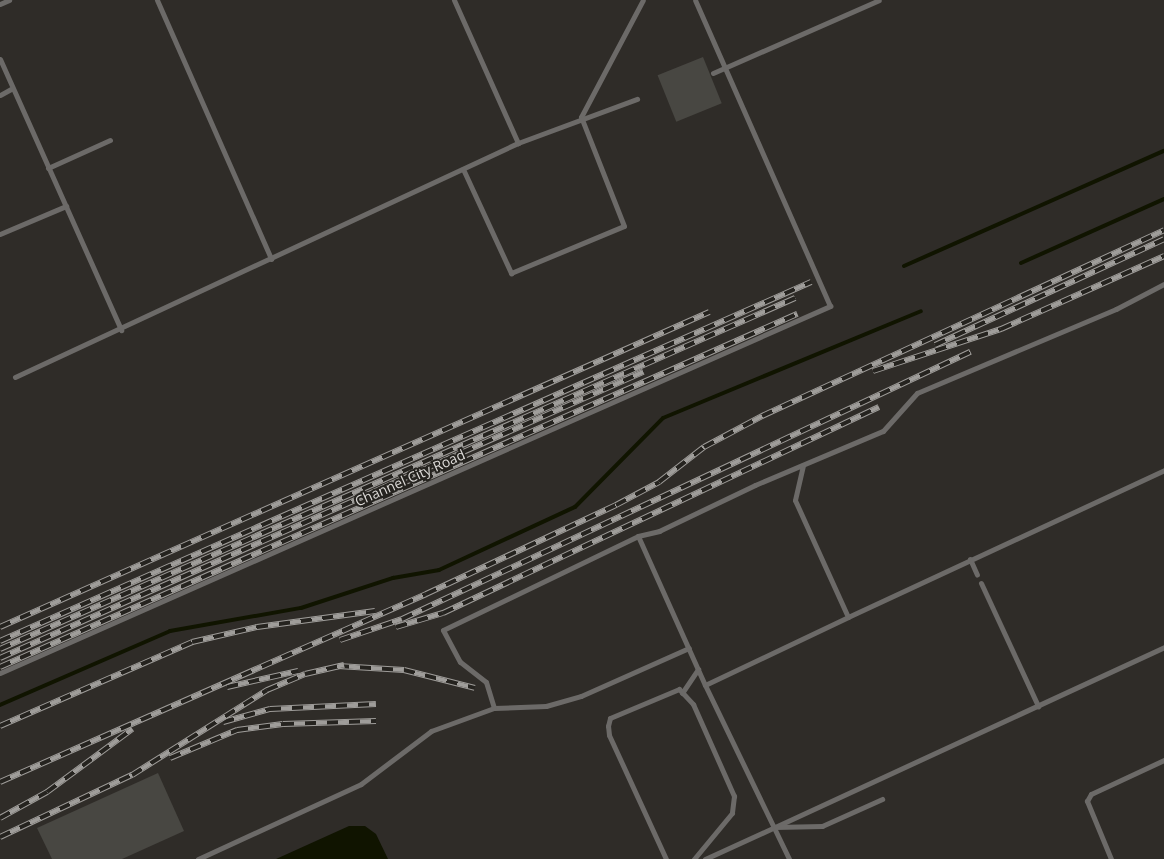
<!DOCTYPE html>
<html>
<head>
<meta charset="utf-8">
<style>
	body { margin:0 }
	#map { position:relative; width:1164px; height:859px; overflow:hidden; background:#2f2c28; font-family:"Open Sans",sans-serif }
	div>[style] { position:absolute }
	.water>* { inset:0; background:#101400 }
	.stream>* { height:4px; margin:-2px; padding:0 2px; transform-origin:2px; border-radius:2px; background:#101400 }
	.building>* { inset:0; background:#484742; transform-origin:0 0 }
	.service>* { height:5px; margin:-2.5px; padding:0 2.5px; transform-origin:2.5px; border-radius:2.5px; background:#6c6a68 }
	.rail>* { height:5.5px; margin-top:-2.75px; transform-origin:0; background:repeating-linear-gradient(90deg,#25231f 0 11px,#9f9d9a 0 22px); box-sizing:border-box; border-block:1px solid #9f9d9a }
	span { translate:-50% -50%; white-space:nowrap; text-align:center; line-height:1.15; -webkit-text-stroke:4px #25231f; paint-order:stroke }
	.street-label { font-size:14px; color:#dddbd8 }
</style>
</head>
<body>
<div id="map">
	<div class="water">
		<div style="clip-path:polygon(349px 826px,365px 826px,376px 834px,388px 859px,276px 859px)"></div>
	</div>
	<div class="stream">
		<div style="left:1021px;top:263px;width:157px;rotate:-24.1deg"></div>
		<div style="left:904px;top:266px;width:284px;rotate:-23.9deg"></div>
		<div style="left:0;top:705px;width:185px;rotate:-23.5deg"></div>
		<div style="left:170px;top:631px;width:133px;rotate:-10deg"></div>
		<div style="left:301px;top:608px;width:97px;rotate:-18.1deg"></div>
		<div style="left:393px;top:578px;width:47px;rotate:-9.9deg"></div>
		<div style="left:439px;top:570px;width:150px;rotate:-24.9deg"></div>
		<div style="left:575px;top:507px;width:125px;rotate:-45.3deg"></div>
		<div style="left:663px;top:418px;width:279px;rotate:-22.5deg"></div>
	</div>
	<div class="building">
		<div style="left:703px;top:57px;width:50px;height:49px;rotate:68deg"></div>
		<div style="clip-path:polygon(158px 773px,184px 831px,122px 859px,52px 859px,37px 828px)"></div>
	</div>
	<div class="service">
		<div style="left:157px;top:0;width:283px;rotate:66.2deg"></div>
		<div style="left:454px;top:0;width:157px;rotate:65.9deg"></div>
		<div style="left:0;top:4px;width:10px;rotate:-24deg"></div>
		<div style="left:0;top:59px;width:297px;rotate:65.9deg"></div>
		<div style="left:713px;top:73px;width:181px;rotate:-23.7deg"></div>
		<div style="left:0;top:95px;width:13px;rotate:-29deg"></div>
		<div style="left:48px;top:168px;width:68px;rotate:-24.3deg"></div>
		<div style="left:463px;top:169px;width:115px;rotate:65.2deg"></div>
		<div style="left:511px;top:273px;width:122px;rotate:-22.6deg"></div>
		<div style="left:624px;top:226px;width:117px;rotate:-111.5deg"></div>
		<div style="left:581px;top:117px;width:132px;rotate:-62.1deg"></div>
		<div style="left:0;top:234px;width:72px;rotate:-23deg"></div>
		<div style="left:15px;top:377px;width:555px;rotate:-24.95deg"></div>
		<div style="left:518px;top:143px;width:127px;rotate:-20.3deg"></div>
		<div style="left:638px;top:536px;width:163px;rotate:65.8deg"></div>
		<div style="left:705px;top:685px;width:193px;rotate:64.2deg"></div>
		<div style="left:970px;top:559px;width:17px;rotate:66deg"></div>
		<div style="left:981px;top:583px;width:136px;rotate:65.1deg"></div>
		<div style="left:848px;top:617px;width:349px;rotate:-24.9deg"></div>
		<div style="left:0;top:673px;width:908px;rotate:-23.85deg"></div>
		<div style="left:830px;top:306px;width:334px;rotate:-113.8deg"></div>
		<div style="left:705px;top:685px;width:158px;rotate:-25.4deg"></div>
		<div style="left:848px;top:617px;width:128px;rotate:-114.4deg"></div>
		<div style="left:795px;top:500px;width:36px;rotate:-77deg"></div>
		<div style="left:682px;top:693px;width:29px;rotate:-56deg"></div>
		<div style="left:494px;top:708px;width:52px;rotate:-2.2deg"></div>
		<div style="left:546px;top:706px;width:36px;rotate:-16deg"></div>
		<div style="left:581px;top:696px;width:118px;rotate:-24deg"></div>
		<div style="left:775px;top:827px;width:429px;rotate:-24.8deg"></div>
		<div style="left:198px;top:859px;width:179px;rotate:-24.7deg"></div>
		<div style="left:361px;top:784px;width:88px;rotate:-37.1deg"></div>
		<div style="left:431px;top:731px;width:67px;rotate:-20.1deg"></div>
		<div style="left:494px;top:708px;width:27px;rotate:-107deg"></div>
		<div style="left:486px;top:682px;width:33px;rotate:-142deg"></div>
		<div style="left:460px;top:662px;width:36px;rotate:-118deg"></div>
		<div style="left:443px;top:630px;width:216px;rotate:-25.7deg"></div>
		<div style="left:638px;top:536px;width:22px;rotate:-13deg"></div>
		<div style="left:659px;top:531px;width:106px;rotate:-25.6deg"></div>
		<div style="left:755px;top:485px;width:139px;rotate:-22.9deg"></div>
		<div style="left:883px;top:431px;width:51px;rotate:-48.2deg"></div>
		<div style="left:917px;top:393px;width:216px;rotate:-22.9deg"></div>
		<div style="left:1116px;top:309px;width:54px;rotate:-27.5deg"></div>
		<div style="left:666px;top:859px;width:136px;rotate:-114.7deg"></div>
		<div style="left:609px;top:735px;width:9px;rotate:-96deg"></div>
		<div style="left:608px;top:726px;width:8px;rotate:-76deg"></div>
		<div style="left:610px;top:718px;width:75px;rotate:-22.8deg"></div>
		<div style="left:679px;top:689px;width:21px;rotate:47deg"></div>
		<div style="left:693px;top:704px;width:101px;rotate:66deg"></div>
		<div style="left:734px;top:796px;width:17px;rotate:97deg"></div>
		<div style="left:732px;top:813px;width:60px;rotate:129.6deg"></div>
		<div style="left:705px;top:859px;width:77px;rotate:-24.6deg"></div>
		<div style="left:775px;top:827px;width:47px;rotate:-1.2deg"></div>
		<div style="left:822px;top:826px;width:66px;rotate:-24.2deg"></div>
		<div style="left:1111px;top:859px;width:63px;rotate:-112.5deg"></div>
		<div style="left:1087px;top:801px;width:8px;rotate:-60deg"></div>
		<div style="left:1091px;top:794px;width:81px;rotate:-25deg"></div>
	</div>
	<div class="rail">
		<div style="left:935px;top:345px;width:252px;rotate:-24.8deg"></div>
		<div style="left:873px;top:371px;width:135px;rotate:-18.2deg"></div>
		<div style="left:1001px;top:329px;width:179px;rotate:-24.1deg"></div>
		<div style="left:0;top:627px;width:776px;rotate:-23.95deg"></div>
		<div style="left:396px;top:627px;width:49px;rotate:-16.6deg"></div>
		<div style="left:443px;top:613px;width:482px;rotate:-25.3deg"></div>
		<div style="left:340px;top:640px;width:65px;rotate:-18.7deg"></div>
		<div style="left:402px;top:619px;width:628px;rotate:-25.18deg"></div>
		<div style="left:0;top:641px;width:887px;rotate:-23.88deg"></div>
		<div style="left:0;top:649px;width:869px;rotate:-23.82deg"></div>
		<div style="left:0;top:658px;width:704px;rotate:-23.98deg"></div>
		<div style="left:338px;top:666px;width:66px;rotate:3.5deg"></div>
		<div style="left:404px;top:670px;width:73px;rotate:14.2deg"></div>
		<div style="left:0;top:667px;width:872px;rotate:-23.89deg"></div>
		<div style="left:227px;top:687px;width:73px;rotate:-12.7deg"></div>
		<div style="left:223px;top:722px;width:49px;rotate:-15.5deg"></div>
		<div style="left:270px;top:709px;width:106px;rotate:-2.7deg"></div>
		<div style="left:0;top:726px;width:210px;rotate:-23.6deg"></div>
		<div style="left:192px;top:642px;width:67px;rotate:-13deg"></div>
		<div style="left:257px;top:627px;width:119px;rotate:-7.7deg"></div>
		<div style="left:170px;top:758px;width:73px;rotate:-22.7deg"></div>
		<div style="left:237px;top:730px;width:46px;rotate:-7.4deg"></div>
		<div style="left:283px;top:724px;width:93px;rotate:-1.8deg"></div>
		<div style="left:0;top:782px;width:466px;rotate:-23.8deg"></div>
		<div style="left:426px;top:594px;width:210px;rotate:-25.1deg"></div>
		<div style="left:616px;top:505px;width:49px;rotate:-28.1deg"></div>
		<div style="left:659px;top:482px;width:57px;rotate:-37.9deg"></div>
		<div style="left:704px;top:447px;width:66px;rotate:-28.1deg"></div>
		<div style="left:762px;top:416px;width:443px;rotate:-24.8deg"></div>
		<div style="left:0;top:818px;width:54px;rotate:-29deg"></div>
		<div style="left:47px;top:792px;width:106px;rotate:-36.5deg"></div>
		<div style="left:0;top:837px;width:146px;rotate:-25.2deg"></div>
		<div style="left:132px;top:775px;width:160px;rotate:-32.2deg"></div>
		<div style="left:267px;top:690px;width:41px;rotate:-22.8deg"></div>
		<div style="left:305px;top:674px;width:40px;rotate:-13deg"></div>
	</div>
	<div class="street-label">
		<span style="left:410px;top:478px;rotate:-24deg">Channel City Road</span>
	</div>
</div>
</body>
</html>
